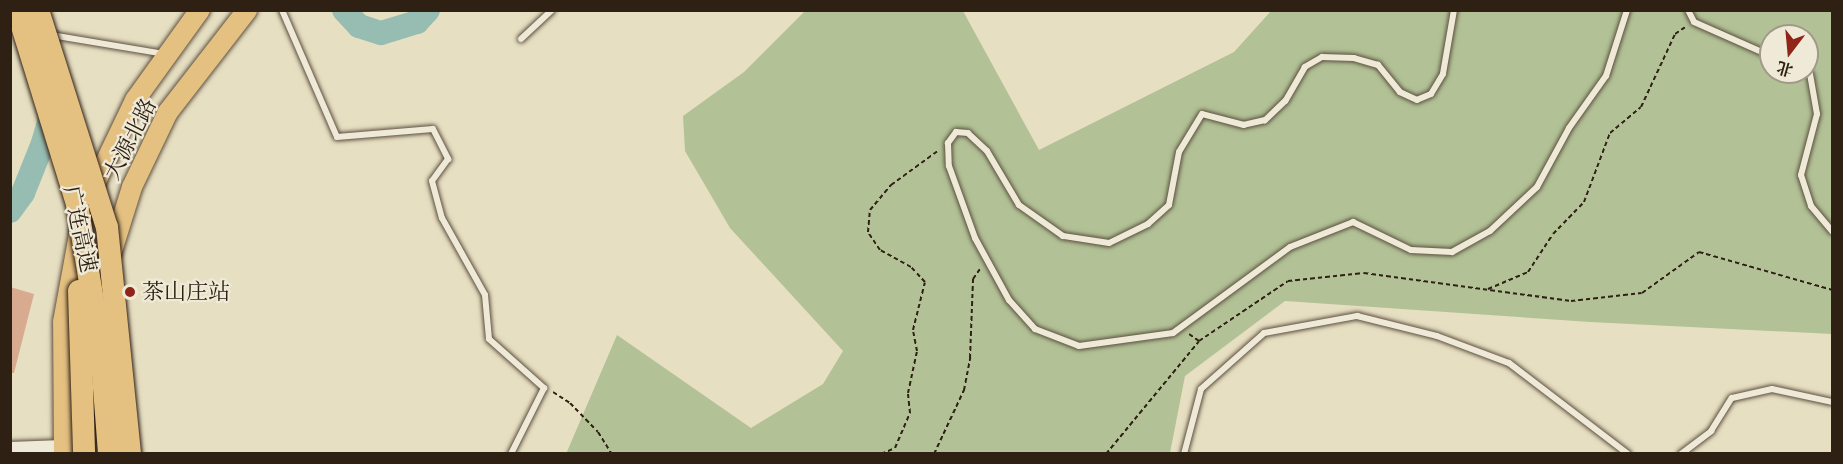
<!DOCTYPE html>
<html>
<head>
<meta charset="utf-8">
<style>
	body { margin:0 }
	#map { position:relative; width:1843px; height:464px; overflow:hidden; background:#e7dfc2; font-family:"Gentium Book Plus","Noto Serif SC",serif }
	div>[style] { position:absolute }
	.green>* { inset:0; background:#b2c296 }
	.river>* { height:24px; margin:-12px; padding:0 12px; transform-origin:12px; border-radius:12px; background:#97bdb2 }
	.building>* { inset:0; background:#d8aa8f }
	.path>* { height:2px; margin-top:-1px; transform-origin:0; background:repeating-linear-gradient(90deg,#2f2014 0 4.5px,transparent 0 7.5px) }
	.roads { filter:drop-shadow(0 0 2px #5d5040) drop-shadow(0 0 2px #5d5040) }
	.service>* { height:6px; margin:-3px; padding:0 3px; transform-origin:3px; border-radius:3px; background:#efead7 }
	.minor>* { height:12px; margin:-6px; padding:0 6px; transform-origin:6px; border-radius:6px; background:#efead7 }
	.primary>* { height:20px; margin:-10px; padding:0 10px; transform-origin:10px; border-radius:10px; background:#e4c081 }
	.bridges { filter:drop-shadow(0 0 2px #2f2014) drop-shadow(0 0 2px #2f2014) }
	.motorway-bridge>* { height:22px; margin:-11px; padding:0 11px; transform-origin:11px; border-radius:11px; background:#e4c081 }
	.dots>* { width:16px; height:16px; translate:-50% -50%; box-sizing:border-box; border:3px solid #efead7; border-radius:50% }
	span { translate:-50% -50%; white-space:nowrap; text-align:center; line-height:1.15; -webkit-text-stroke:4.5px #efead7; paint-order:stroke }
	.street-label { font-size:22px; color:#2f2014 }
	.poi-label { font-size:22px; color:#2f2014 }
	.left { translate:0 -50%; text-align:left }
	.frame { position:absolute; inset:0; border:12px solid #2f2014; pointer-events:none }
	.north { position:absolute; left:1759px; top:24px; width:60px; height:60px; box-sizing:border-box; background:#efead7; border:2px solid #a29989; border-radius:50%; rotate:196deg; font-size:16px; font-weight:700; line-height:24px; text-align:center; color:#2f2014 }
	.north::after { content:''; display:block; margin:auto; width:21px; height:27px; background:#8f2418; clip-path:polygon(50% 0,100% 100%,50% 72%,0 100%) }
</style>
</head>
<body>
<div id="map">
	<div class="green">
		<div style="clip-path:polygon(evenodd,805px 11px,963px 11px,1039px 150px,1234px 52px,1271px 11px,1832px 11px,1832px 334px,1590px 322px,1285px 301px,1185px 376px,1170px 453px,566px 454px,617px 335px,751px 428px,823px 384px,843px 351px,730px 228px,685px 151px,683px 116px,744px 72px,805px 11px,1771px 36px,1807px 36px,1807px 72px,1771px 72px,1771px 36px)"></div>
	</div>
	<div class="river">
		<div style="left:344px;top:10px;width:22px;rotate:47deg"></div>
		<div style="left:359px;top:26px;width:23px;rotate:18deg"></div>
		<div style="left:381px;top:33px;width:38px;rotate:-17deg"></div>
		<div style="left:417px;top:22px;width:16px;rotate:-47deg"></div>
		<div style="left:10px;top:211px;width:22px;rotate:-54deg"></div>
		<div style="left:23px;top:193px;width:54px;rotate:-68.2deg"></div>
		<div style="left:43px;top:143px;width:25px;rotate:-74deg"></div>
		<div style="left:50px;top:119px;width:12px;rotate:-99deg"></div>
	</div>
	<div class="building">
		<div style="clip-path:polygon(10px 287px,34px 294px,14px 373px,10px 373px)"></div>
	</div>
	<div class="path">
		<div style="left:1488px;top:289px;width:43px;rotate:-23deg"></div>
		<div style="left:1528px;top:272px;width:45px;rotate:-56.7deg"></div>
		<div style="left:1553px;top:234px;width:45px;rotate:-45.9deg"></div>
		<div style="left:1584px;top:202px;width:74px;rotate:-69.4deg"></div>
		<div style="left:1610px;top:133px;width:40px;rotate:-40deg"></div>
		<div style="left:1641px;top:107px;width:81px;rotate:-65deg"></div>
		<div style="left:1675px;top:34px;width:14px;rotate:-34deg"></div>
		<div style="left:1189px;top:334px;width:12px;rotate:35deg"></div>
		<div style="left:553px;top:392px;width:20px;rotate:33deg"></div>
		<div style="left:570px;top:403px;width:40px;rotate:46deg"></div>
		<div style="left:598px;top:432px;width:26px;rotate:58deg"></div>
		<div style="left:881px;top:454px;width:15px;rotate:-23deg"></div>
		<div style="left:895px;top:448px;width:38px;rotate:-67deg"></div>
		<div style="left:910px;top:413px;width:20px;rotate:-96deg"></div>
		<div style="left:908px;top:393px;width:43px;rotate:-77.9deg"></div>
		<div style="left:917px;top:351px;width:21px;rotate:-101deg"></div>
		<div style="left:913px;top:330px;width:49px;rotate:-76deg"></div>
		<div style="left:925px;top:282px;width:21px;rotate:-133deg"></div>
		<div style="left:911px;top:267px;width:35px;rotate:-151deg"></div>
		<div style="left:880px;top:250px;width:22px;rotate:-124deg"></div>
		<div style="left:868px;top:232px;width:22px;rotate:-85deg"></div>
		<div style="left:870px;top:210px;width:33px;rotate:-50deg"></div>
		<div style="left:891px;top:185px;width:59px;rotate:-36.1deg"></div>
		<div style="left:934px;top:454px;width:71px;rotate:-64.9deg"></div>
		<div style="left:964px;top:390px;width:33px;rotate:-79deg"></div>
		<div style="left:970px;top:358px;width:79px;rotate:-87.8deg"></div>
		<div style="left:973px;top:279px;width:12px;rotate:-55deg"></div>
		<div style="left:1106px;top:454px;width:146px;rotate:-50.5deg"></div>
		<div style="left:1199px;top:341px;width:107px;rotate:-34deg"></div>
		<div style="left:1288px;top:281px;width:76px;rotate:-6deg"></div>
		<div style="left:1364px;top:273px;width:209px;rotate:7.7deg"></div>
		<div style="left:1571px;top:301px;width:71px;rotate:-6.4deg"></div>
		<div style="left:1642px;top:293px;width:70px;rotate:-35.7deg"></div>
		<div style="left:1699px;top:252px;width:138px;rotate:15.9deg"></div>
	</div>
	<div class="roads">
		<div class="service">
			<div style="left:282px;top:10px;width:138px;rotate:66.6deg"></div>
			<div style="left:337px;top:137px;width:96px;rotate:-4.8deg"></div>
			<div style="left:433px;top:129px;width:34px;rotate:63deg"></div>
			<div style="left:448px;top:159px;width:27px;rotate:126deg"></div>
			<div style="left:432px;top:181px;width:38px;rotate:75deg"></div>
			<div style="left:442px;top:218px;width:88px;rotate:60.8deg"></div>
			<div style="left:485px;top:295px;width:44px;rotate:84.8deg"></div>
			<div style="left:489px;top:339px;width:74px;rotate:41.7deg"></div>
			<div style="left:544px;top:388px;width:74px;rotate:116.6deg"></div>
			<div style="left:1454px;top:10px;width:65px;rotate:99.8deg"></div>
			<div style="left:1443px;top:74px;width:23px;rotate:121deg"></div>
			<div style="left:1431px;top:94px;width:15px;rotate:157deg"></div>
			<div style="left:1417px;top:100px;width:19px;rotate:-155deg"></div>
			<div style="left:1400px;top:92px;width:35px;rotate:-129deg"></div>
			<div style="left:1378px;top:65px;width:25px;rotate:-164deg"></div>
			<div style="left:1354px;top:58px;width:32px;rotate:-178deg"></div>
			<div style="left:1322px;top:57px;width:20px;rotate:150deg"></div>
			<div style="left:1305px;top:67px;width:39px;rotate:120deg"></div>
			<div style="left:1285px;top:101px;width:28px;rotate:136deg"></div>
			<div style="left:1265px;top:120px;width:22px;rotate:167deg"></div>
			<div style="left:1244px;top:125px;width:43px;rotate:-165.3deg"></div>
			<div style="left:1202px;top:114px;width:44px;rotate:121.2deg"></div>
			<div style="left:1179px;top:152px;width:54px;rotate:100.7deg"></div>
			<div style="left:1169px;top:205px;width:28px;rotate:138deg"></div>
			<div style="left:1148px;top:224px;width:43px;rotate:154deg"></div>
			<div style="left:1109px;top:243px;width:47px;rotate:-171.3deg"></div>
			<div style="left:1063px;top:236px;width:54px;rotate:-144.8deg"></div>
			<div style="left:1019px;top:205px;width:63px;rotate:-120.7deg"></div>
			<div style="left:987px;top:151px;width:26px;rotate:-137deg"></div>
			<div style="left:968px;top:133px;width:12px;rotate:-175deg"></div>
			<div style="left:956px;top:132px;width:14px;rotate:126deg"></div>
			<div style="left:948px;top:143px;width:23px;rotate:88deg"></div>
			<div style="left:949px;top:166px;width:77px;rotate:70.1deg"></div>
			<div style="left:975px;top:238px;width:71px;rotate:61.3deg"></div>
			<div style="left:1009px;top:300px;width:39px;rotate:48deg"></div>
			<div style="left:1035px;top:329px;width:47px;rotate:21.1deg"></div>
			<div style="left:1079px;top:346px;width:95px;rotate:-7.9deg"></div>
			<div style="left:1173px;top:333px;width:145px;rotate:-36.3deg"></div>
			<div style="left:1290px;top:247px;width:68px;rotate:-21.6deg"></div>
			<div style="left:1353px;top:222px;width:64px;rotate:25.8deg"></div>
			<div style="left:1411px;top:250px;width:41px;rotate:2.8deg"></div>
			<div style="left:1452px;top:252px;width:43px;rotate:-28.9deg"></div>
			<div style="left:1490px;top:231px;width:64px;rotate:-43.1deg"></div>
			<div style="left:1537px;top:187px;width:67px;rotate:-61.5deg"></div>
			<div style="left:1569px;top:128px;width:64px;rotate:-54.6deg"></div>
			<div style="left:1606px;top:76px;width:69px;rotate:-72.3deg"></div>
			<div style="left:1688px;top:10px;width:13px;rotate:63deg"></div>
			<div style="left:1694px;top:22px;width:84px;rotate:23.8deg"></div>
			<div style="left:51px;top:35px;width:116px;rotate:9.5deg"></div>
			<div style="left:521px;top:39px;width:42px;rotate:-43.1deg"></div>
			<div style="left:1806px;top:72px;width:4px;rotate:27deg"></div>
			<div style="left:1810px;top:74px;width:41px;rotate:80.1deg"></div>
			<div style="left:1817px;top:114px;width:63px;rotate:104.7deg"></div>
			<div style="left:1801px;top:175px;width:33px;rotate:72deg"></div>
			<div style="left:1811px;top:206px;width:33px;rotate:50deg"></div>
			<div style="left:1184px;top:454px;width:67px;rotate:-75.3deg"></div>
			<div style="left:1201px;top:389px;width:84px;rotate:-41.6deg"></div>
			<div style="left:1264px;top:333px;width:95px;rotate:-10.4deg"></div>
			<div style="left:1357px;top:316px;width:82px;rotate:14deg"></div>
			<div style="left:1437px;top:336px;width:77px;rotate:20.6deg"></div>
			<div style="left:1509px;top:363px;width:150px;rotate:37.4deg"></div>
			<div style="left:1681px;top:454px;width:38px;rotate:-37deg"></div>
			<div style="left:1711px;top:431px;width:39px;rotate:-58deg"></div>
			<div style="left:1732px;top:398px;width:41px;rotate:-12.7deg"></div>
			<div style="left:1772px;top:389px;width:61px;rotate:12.2deg"></div>
		</div>
		<div class="minor">
			<div style="left:10px;top:448px;width:53px;rotate:-2.2deg"></div>
		</div>
		<div class="primary">
			<div style="left:91px;top:192px;width:102px;rotate:-64.4deg"></div>
			<div style="left:135px;top:100px;width:111px;rotate:-54.2deg"></div>
			<div style="left:112px;top:251px;width:67px;rotate:-72.6deg"></div>
			<div style="left:132px;top:187px;width:83px;rotate:-64.4deg"></div>
			<div style="left:168px;top:112px;width:129px;rotate:-52.2deg"></div>
			<div style="left:64px;top:454px;width:132px;rotate:-90.4deg"></div>
			<div style="left:63px;top:322px;width:95px;rotate:-79.6deg"></div>
		</div>
	</div>
	<div class="bridges">
		<div class="motorway-bridge">
			<div style="left:17px;top:10px;width:203px;rotate:72.8deg"></div>
			<div style="left:77px;top:204px;width:147px;rotate:80.6deg"></div>
			<div style="left:101px;top:349px;width:105px;rotate:85.6deg"></div>
			<div style="left:38px;top:10px;width:228px;rotate:72.4deg"></div>
			<div style="left:107px;top:227px;width:228px;rotate:84.2deg"></div>
			<div style="left:79px;top:291px;width:163px;rotate:88.2deg"></div>
		</div>
	</div>
	<div class="dots">
		<div style="left:130px;top:292px;background:#8f2418"></div>
	</div>
	<div class="street-label">
		<span style="left:130px;top:139px;rotate:-63deg">大源北路</span>
		<span style="left:80px;top:229px;rotate:78deg">广连高速</span>
	</div>
	<div class="poi-label">
		<span class="left" style="left:142px;top:292px">茶山庄站</span>
	</div>
	<div class="frame"></div>
	<div class="north">北</div>
</div>
</body>
</html>
